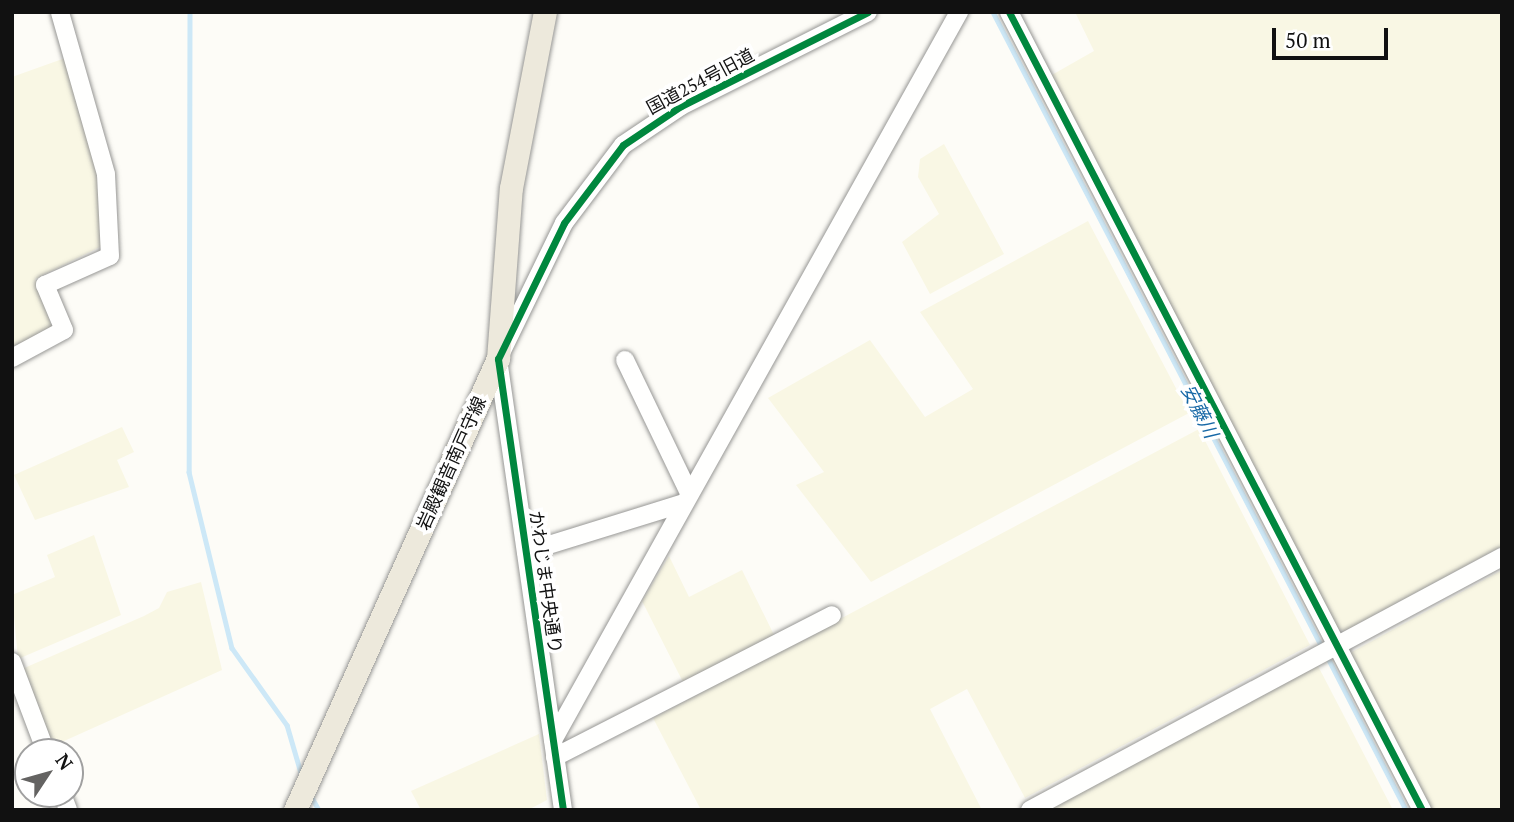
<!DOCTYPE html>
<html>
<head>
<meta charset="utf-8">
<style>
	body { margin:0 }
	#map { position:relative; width:1514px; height:822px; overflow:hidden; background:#fdfcf7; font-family:"PT Serif","Noto Sans JP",serif }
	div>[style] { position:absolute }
	.farmland>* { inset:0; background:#f9f7e4 }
	.stream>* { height:4.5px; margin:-2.25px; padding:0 2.25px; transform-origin:2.25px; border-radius:2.25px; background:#cde8f7 }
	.roads { filter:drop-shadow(0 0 2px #979795) drop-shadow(0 0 2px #979795) }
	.minor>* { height:18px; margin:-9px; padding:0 9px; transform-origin:9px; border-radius:9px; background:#fffffe }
	.major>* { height:23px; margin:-11.5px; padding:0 11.5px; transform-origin:11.5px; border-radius:11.5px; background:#ede9dc }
	.cycleway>* { height:7px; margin:-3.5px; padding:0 3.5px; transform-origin:3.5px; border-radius:3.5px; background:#00873e }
	span { translate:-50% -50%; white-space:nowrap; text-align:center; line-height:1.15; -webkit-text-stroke:7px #fff; paint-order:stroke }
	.street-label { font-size:18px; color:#111 }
	.water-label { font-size:19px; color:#1768a6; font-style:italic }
	.frame { position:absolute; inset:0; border:14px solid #111; pointer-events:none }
	.north { position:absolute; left:14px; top:738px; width:70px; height:70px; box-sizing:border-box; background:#fff; border:2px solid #a0a0a0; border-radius:50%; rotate:54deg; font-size:19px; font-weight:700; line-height:28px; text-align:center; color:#111 }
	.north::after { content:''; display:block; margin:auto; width:24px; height:32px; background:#646362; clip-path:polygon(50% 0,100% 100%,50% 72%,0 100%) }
	.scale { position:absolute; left:1272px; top:28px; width:116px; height:32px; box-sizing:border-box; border:4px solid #111; border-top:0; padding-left:9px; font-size:21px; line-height:24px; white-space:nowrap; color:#111; -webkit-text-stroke:5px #fff; paint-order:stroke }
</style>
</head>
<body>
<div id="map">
	<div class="farmland">
		<div style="clip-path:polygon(1075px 12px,1502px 12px,1502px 546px,1345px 631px,1335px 627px,1050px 76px,1094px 51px)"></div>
		<div style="clip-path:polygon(68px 57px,95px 157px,102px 246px,35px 279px,52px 328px,12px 349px,12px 77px)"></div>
		<div style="clip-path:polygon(944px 144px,1004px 254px,930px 294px,902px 242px,939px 214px,918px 177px,920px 159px)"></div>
		<div style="clip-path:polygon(1088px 221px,1189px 413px,871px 582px,796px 485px,824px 472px,768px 398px,870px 340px,925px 417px,973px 389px,920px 312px)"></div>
		<div style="clip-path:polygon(122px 427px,134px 452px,117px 460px,129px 487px,35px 520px,14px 475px)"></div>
		<div style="clip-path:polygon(1199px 429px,1310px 645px,1025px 798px,967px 689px,930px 709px,982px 810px,701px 810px,653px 718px)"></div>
		<div style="clip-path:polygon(94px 535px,121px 615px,18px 659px,12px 595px,55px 577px,47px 555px)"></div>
		<div style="clip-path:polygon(669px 556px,689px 597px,742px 570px,775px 637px,684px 684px,642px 601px)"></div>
		<div style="clip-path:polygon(1502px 570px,1502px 810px,1432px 810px,1350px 653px)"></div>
		<div style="clip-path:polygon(201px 582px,222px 670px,53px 746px,22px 669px,144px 616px,159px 608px,167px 592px)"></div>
		<div style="clip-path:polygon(1318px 666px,1393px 810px,1040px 810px)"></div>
		<div style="clip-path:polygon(539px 734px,547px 800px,528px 810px,421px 810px,411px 791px)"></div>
	</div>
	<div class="stream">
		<div style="left:190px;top:12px;width:460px;rotate:90.1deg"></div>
		<div style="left:189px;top:472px;width:181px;rotate:76.3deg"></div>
		<div style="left:232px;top:648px;width:95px;rotate:54.5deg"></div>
		<div style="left:287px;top:725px;width:50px;rotate:73.7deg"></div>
		<div style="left:993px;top:12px;width:717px;rotate:62.61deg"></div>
		<div style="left:1327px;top:656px;width:173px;rotate:62.8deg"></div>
		<div style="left:310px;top:794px;width:18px;rotate:61deg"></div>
	</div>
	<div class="roads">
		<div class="minor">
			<div style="left:1009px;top:12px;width:899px;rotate:62.64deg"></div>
			<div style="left:12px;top:358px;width:59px;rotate:-28.3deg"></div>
			<div style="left:64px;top:330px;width:49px;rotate:-112.9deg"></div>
			<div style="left:45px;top:285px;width:71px;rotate:-24deg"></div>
			<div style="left:110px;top:256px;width:82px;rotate:-92.8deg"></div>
			<div style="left:106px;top:174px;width:168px;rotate:-105.9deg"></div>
			<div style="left:625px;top:360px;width:148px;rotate:64.3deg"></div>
			<div style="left:526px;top:552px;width:165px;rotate:-17.2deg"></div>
			<div style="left:12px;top:662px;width:96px;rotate:69.3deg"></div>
			<div style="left:553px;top:740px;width:834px;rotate:-60.85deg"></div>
			<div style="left:555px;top:757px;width:311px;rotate:-27.1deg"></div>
			<div style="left:62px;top:794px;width:17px;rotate:69deg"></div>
			<div style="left:563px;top:810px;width:456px;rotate:-98.2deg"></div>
			<div style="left:498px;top:359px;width:151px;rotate:-64.1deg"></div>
			<div style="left:564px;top:223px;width:98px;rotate:-52.9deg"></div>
			<div style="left:623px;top:145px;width:70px;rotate:-33.9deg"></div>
			<div style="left:681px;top:106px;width:209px;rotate:-26.7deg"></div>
			<div style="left:1030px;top:810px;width:536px;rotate:-28.19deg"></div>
		</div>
		<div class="major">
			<div style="left:295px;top:810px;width:495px;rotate:-65.8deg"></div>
			<div style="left:498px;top:359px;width:171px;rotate:-85.7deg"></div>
			<div style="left:511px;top:188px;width:179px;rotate:-79.1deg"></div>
		</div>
	</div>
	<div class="cycleway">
		<div style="left:1009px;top:12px;width:899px;rotate:62.64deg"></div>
		<div style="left:563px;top:810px;width:456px;rotate:-98.2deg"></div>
		<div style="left:498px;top:359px;width:151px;rotate:-64.1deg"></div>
		<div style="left:564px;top:223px;width:98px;rotate:-52.9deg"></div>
		<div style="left:623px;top:145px;width:70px;rotate:-33.9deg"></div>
		<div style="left:681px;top:106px;width:209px;rotate:-26.7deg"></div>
	</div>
	<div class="street-label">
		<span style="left:700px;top:81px;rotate:-28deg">国道254号旧道</span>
		<span style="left:451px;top:463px;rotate:-66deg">岩殿観音南戸守線</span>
		<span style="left:546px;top:582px;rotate:82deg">かわじま中央通り</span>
	</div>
	<div class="water-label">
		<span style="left:1200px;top:411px;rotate:63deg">安藤川</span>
	</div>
	<div class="frame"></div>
	<div class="north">N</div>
	<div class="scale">50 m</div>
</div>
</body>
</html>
